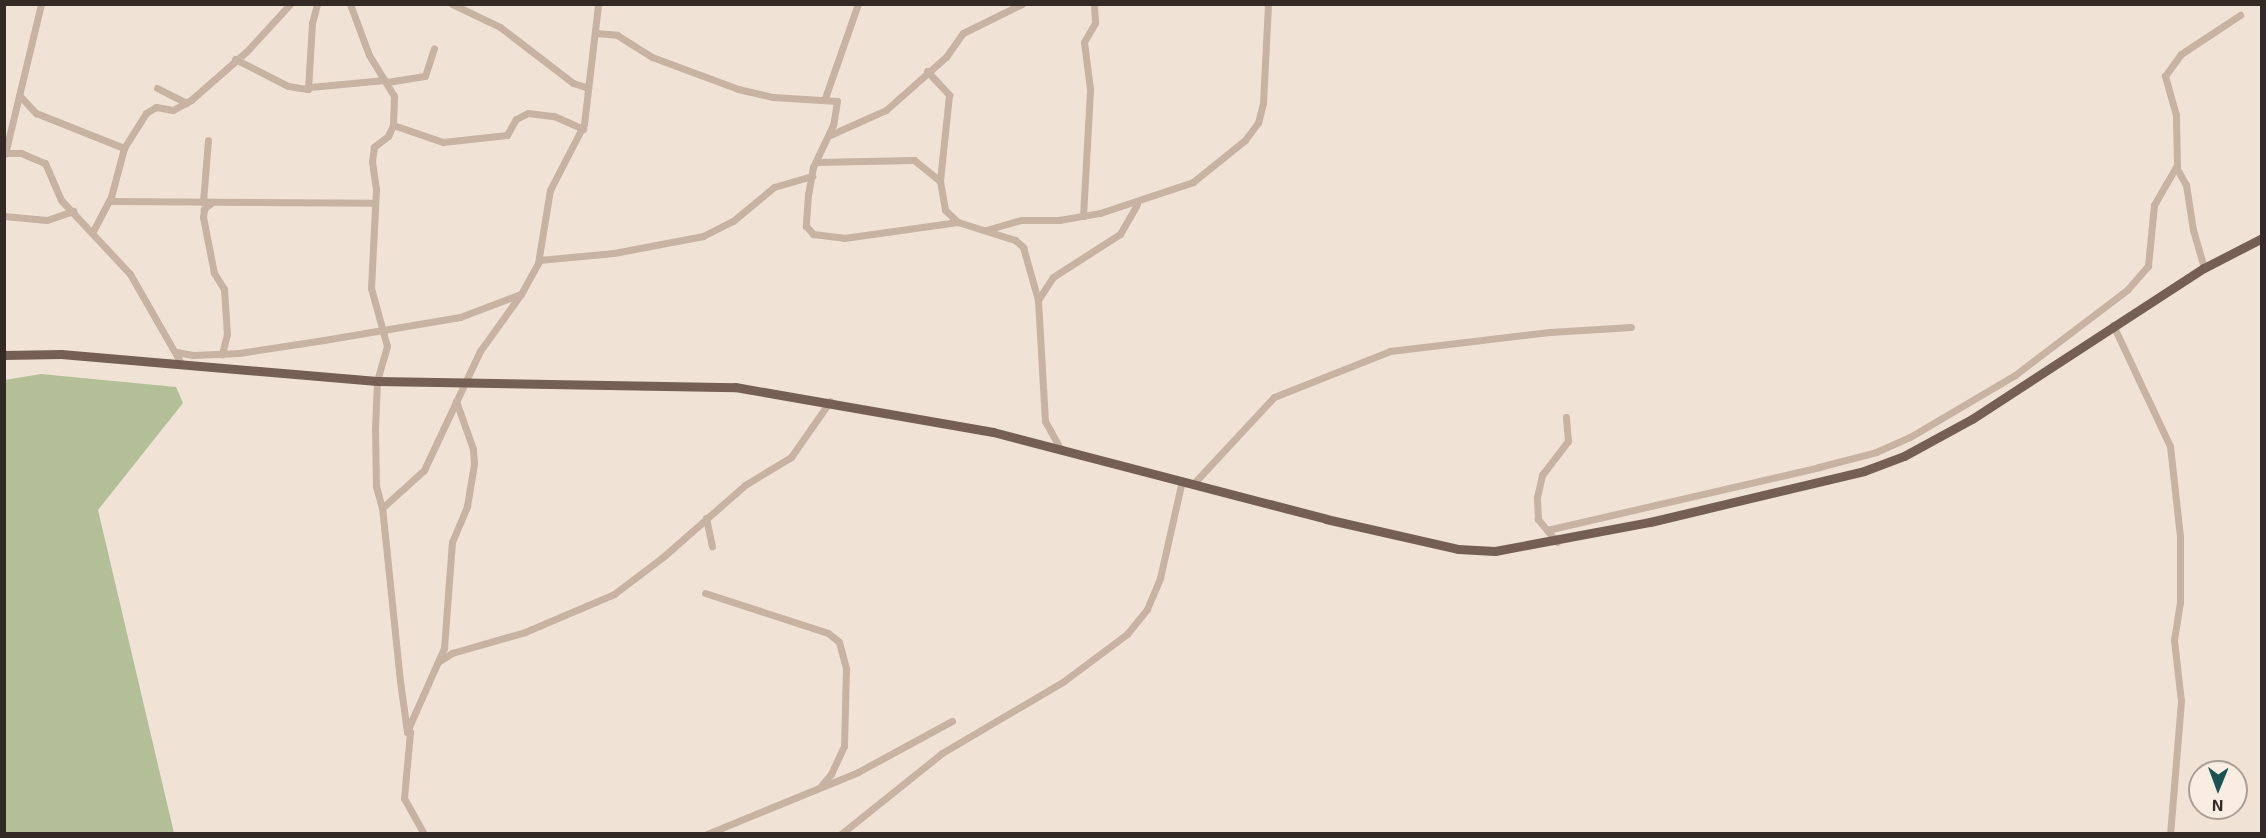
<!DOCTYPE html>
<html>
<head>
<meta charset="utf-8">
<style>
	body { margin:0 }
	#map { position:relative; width:2266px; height:838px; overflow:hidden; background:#f0e3d6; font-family:"Exo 2",sans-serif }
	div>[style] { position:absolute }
	.green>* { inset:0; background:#b3bf96 }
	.minor>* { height:7px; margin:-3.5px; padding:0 3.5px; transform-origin:3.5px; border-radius:3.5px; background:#c8b2a2 }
	.major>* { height:9px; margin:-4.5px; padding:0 4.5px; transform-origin:4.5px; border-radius:4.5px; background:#755f55 }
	span { translate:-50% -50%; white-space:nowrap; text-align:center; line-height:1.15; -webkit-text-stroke:4.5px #f9ede2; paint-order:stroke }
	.frame { position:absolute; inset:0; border:6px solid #332925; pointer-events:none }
	.north { position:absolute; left:2188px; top:760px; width:60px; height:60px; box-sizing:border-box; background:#f9ede2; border:2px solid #aa9f96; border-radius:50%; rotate:181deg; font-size:16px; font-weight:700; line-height:24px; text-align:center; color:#332925 }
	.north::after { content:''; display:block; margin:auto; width:21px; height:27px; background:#1b5254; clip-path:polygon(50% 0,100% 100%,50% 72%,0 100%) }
</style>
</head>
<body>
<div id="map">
	<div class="green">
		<div style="clip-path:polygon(41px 374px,176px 387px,183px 403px,98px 510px,174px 833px,5px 833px,5px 380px)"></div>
	</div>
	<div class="minor">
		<div style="left:350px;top:4px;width:54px;rotate:69.6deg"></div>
		<div style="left:369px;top:55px;width:48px;rotate:58.6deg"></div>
		<div style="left:394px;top:96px;width:29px;rotate:92deg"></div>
		<div style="left:393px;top:125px;width:12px;rotate:114deg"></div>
		<div style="left:388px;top:136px;width:18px;rotate:142deg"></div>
		<div style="left:374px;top:147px;width:14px;rotate:98deg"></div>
		<div style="left:372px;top:161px;width:28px;rotate:82deg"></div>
		<div style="left:376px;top:189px;width:99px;rotate:92.9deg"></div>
		<div style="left:371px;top:288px;width:60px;rotate:74.6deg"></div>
		<div style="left:387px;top:346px;width:36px;rotate:106deg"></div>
		<div style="left:377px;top:381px;width:48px;rotate:92.4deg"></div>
		<div style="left:375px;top:429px;width:57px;rotate:89deg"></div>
		<div style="left:376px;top:486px;width:23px;rotate:75deg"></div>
		<div style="left:452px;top:4px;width:53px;rotate:25.6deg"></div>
		<div style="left:500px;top:27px;width:92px;rotate:37.5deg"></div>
		<div style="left:573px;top:83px;width:16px;rotate:18deg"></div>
		<div style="left:596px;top:33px;width:21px;rotate:5deg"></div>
		<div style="left:617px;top:35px;width:41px;rotate:32.2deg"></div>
		<div style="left:652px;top:57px;width:92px;rotate:20.4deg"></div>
		<div style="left:738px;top:89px;width:36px;rotate:13deg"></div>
		<div style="left:773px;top:97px;width:64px;rotate:3.6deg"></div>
		<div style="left:837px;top:101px;width:24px;rotate:99deg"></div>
		<div style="left:833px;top:125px;width:47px;rotate:115.5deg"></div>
		<div style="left:813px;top:167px;width:27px;rotate:100deg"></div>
		<div style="left:808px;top:194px;width:32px;rotate:94deg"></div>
		<div style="left:806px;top:226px;width:11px;rotate:49deg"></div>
		<div style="left:813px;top:234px;width:31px;rotate:7deg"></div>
		<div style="left:844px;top:238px;width:115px;rotate:-8deg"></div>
		<div style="left:235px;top:59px;width:59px;rotate:27deg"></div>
		<div style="left:288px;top:86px;width:20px;rotate:9deg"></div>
		<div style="left:308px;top:89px;width:66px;rotate:-86.5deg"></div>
		<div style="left:312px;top:23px;width:20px;rotate:-75deg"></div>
		<div style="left:927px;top:71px;width:33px;rotate:47deg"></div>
		<div style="left:949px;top:95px;width:86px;rotate:96deg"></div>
		<div style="left:940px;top:181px;width:29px;rotate:80deg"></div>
		<div style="left:945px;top:210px;width:18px;rotate:43deg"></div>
		<div style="left:958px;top:222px;width:60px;rotate:17.5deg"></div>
		<div style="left:1015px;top:240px;width:11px;rotate:41deg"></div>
		<div style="left:1023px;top:247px;width:55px;rotate:74.2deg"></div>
		<div style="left:1038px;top:300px;width:121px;rotate:86.7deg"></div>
		<div style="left:1045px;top:421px;width:33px;rotate:61deg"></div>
		<div style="left:387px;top:82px;width:38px;rotate:-9deg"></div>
		<div style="left:425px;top:76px;width:29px;rotate:-72deg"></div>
		<div style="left:310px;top:87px;width:75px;rotate:-5.3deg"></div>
		<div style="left:157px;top:88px;width:33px;rotate:27deg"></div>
		<div style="left:19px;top:95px;width:25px;rotate:47deg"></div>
		<div style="left:36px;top:113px;width:95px;rotate:21.7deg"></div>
		<div style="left:825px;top:98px;width:100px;rotate:-70.7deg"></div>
		<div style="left:393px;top:125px;width:53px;rotate:18.8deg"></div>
		<div style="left:443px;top:142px;width:64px;rotate:-6.2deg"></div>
		<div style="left:507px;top:135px;width:18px;rotate:-61deg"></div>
		<div style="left:516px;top:119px;width:13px;rotate:-27deg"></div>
		<div style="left:528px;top:113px;width:26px;rotate:7deg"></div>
		<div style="left:554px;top:116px;width:32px;rotate:24deg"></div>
		<div style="left:830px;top:135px;width:61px;rotate:-24.1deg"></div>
		<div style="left:886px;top:110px;width:80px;rotate:-41.5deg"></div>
		<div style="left:946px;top:57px;width:29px;rotate:-55deg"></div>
		<div style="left:963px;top:33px;width:66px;rotate:-26.2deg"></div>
		<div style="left:6px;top:153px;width:15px"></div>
		<div style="left:21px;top:153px;width:26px;rotate:23deg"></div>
		<div style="left:45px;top:163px;width:40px;rotate:66.6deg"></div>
		<div style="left:61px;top:200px;width:101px;rotate:47deg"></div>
		<div style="left:130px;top:274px;width:103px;rotate:60.2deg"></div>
		<div style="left:5px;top:154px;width:154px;rotate:-76.5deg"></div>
		<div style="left:816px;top:162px;width:98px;rotate:-1.2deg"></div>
		<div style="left:914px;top:160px;width:33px;rotate:39deg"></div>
		<div style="left:109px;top:201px;width:266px;rotate:0.4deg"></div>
		<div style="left:203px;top:202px;width:62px;rotate:-85.4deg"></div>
		<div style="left:212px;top:202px;width:11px;rotate:139deg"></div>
		<div style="left:204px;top:209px;width:8px;rotate:97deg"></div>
		<div style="left:203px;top:217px;width:57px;rotate:78.9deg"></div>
		<div style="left:214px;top:273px;width:19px;rotate:58deg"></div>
		<div style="left:224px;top:289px;width:45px;rotate:86.2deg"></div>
		<div style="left:227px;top:334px;width:21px;rotate:104deg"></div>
		<div style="left:4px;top:216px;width:43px;rotate:5.3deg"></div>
		<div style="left:47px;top:220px;width:28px;rotate:-19deg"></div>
		<div style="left:1083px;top:216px;width:127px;rotate:-86.8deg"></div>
		<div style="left:1090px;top:89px;width:47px;rotate:-97.3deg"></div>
		<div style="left:1084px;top:42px;width:22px;rotate:-60deg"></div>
		<div style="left:1095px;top:23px;width:19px;rotate:-93deg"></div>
		<div style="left:986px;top:230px;width:37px;rotate:-16deg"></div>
		<div style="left:1022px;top:220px;width:37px"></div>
		<div style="left:1059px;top:220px;width:42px;rotate:-9.7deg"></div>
		<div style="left:1100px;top:213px;width:98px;rotate:-18.4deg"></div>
		<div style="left:1193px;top:182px;width:67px;rotate:-38.9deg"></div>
		<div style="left:1245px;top:140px;width:21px;rotate:-53deg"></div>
		<div style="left:1258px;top:123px;width:21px;rotate:-76deg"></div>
		<div style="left:1263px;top:103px;width:99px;rotate:-87.1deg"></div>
		<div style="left:92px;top:233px;width:41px;rotate:-62.2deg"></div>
		<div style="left:111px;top:197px;width:51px;rotate:-75.1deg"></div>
		<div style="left:124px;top:148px;width:41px;rotate:-57.8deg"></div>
		<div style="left:146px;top:113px;width:12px;rotate:-31deg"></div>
		<div style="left:156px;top:107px;width:17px;rotate:10deg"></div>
		<div style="left:173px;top:110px;width:21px;rotate:-29deg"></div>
		<div style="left:191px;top:100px;width:74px;rotate:-41.2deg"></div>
		<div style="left:247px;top:51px;width:64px;rotate:-47.5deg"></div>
		<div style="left:539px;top:260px;width:75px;rotate:-5.3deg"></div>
		<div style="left:614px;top:253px;width:91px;rotate:-10.8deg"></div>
		<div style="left:703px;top:236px;width:34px;rotate:-27deg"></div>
		<div style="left:733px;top:221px;width:53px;rotate:-39.7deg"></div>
		<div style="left:774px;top:187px;width:40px;rotate:-16deg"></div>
		<div style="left:2204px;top:268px;width:40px;rotate:-106deg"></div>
		<div style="left:2193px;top:230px;width:46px;rotate:-98.8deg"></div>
		<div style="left:2186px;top:185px;width:18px;rotate:-119deg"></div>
		<div style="left:2177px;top:169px;width:54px;rotate:-91.1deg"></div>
		<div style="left:2176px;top:115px;width:41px;rotate:-105.8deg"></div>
		<div style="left:2165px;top:76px;width:27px;rotate:-54deg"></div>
		<div style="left:2181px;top:54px;width:71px;rotate:-33.5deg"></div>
		<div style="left:1038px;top:300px;width:27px;rotate:-57deg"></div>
		<div style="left:1053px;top:277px;width:80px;rotate:-32.7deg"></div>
		<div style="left:1120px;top:234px;width:34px;rotate:-60deg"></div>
		<div style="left:2113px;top:325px;width:134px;rotate:64.8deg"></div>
		<div style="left:2170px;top:446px;width:92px;rotate:83.7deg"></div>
		<div style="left:2180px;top:537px;width:65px;rotate:90deg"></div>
		<div style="left:2180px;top:602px;width:38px;rotate:99deg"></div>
		<div style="left:2174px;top:640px;width:61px;rotate:83.5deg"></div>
		<div style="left:2181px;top:701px;width:133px;rotate:94.7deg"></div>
		<div style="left:176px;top:352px;width:17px;rotate:10deg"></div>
		<div style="left:193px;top:355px;width:46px;rotate:-2.5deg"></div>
		<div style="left:239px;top:353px;width:86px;rotate:-8.7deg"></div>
		<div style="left:324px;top:340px;width:138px;rotate:-9.6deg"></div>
		<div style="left:460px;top:317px;width:65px;rotate:-20.7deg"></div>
		<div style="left:1194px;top:483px;width:117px;rotate:-47.1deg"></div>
		<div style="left:1274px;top:397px;width:125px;rotate:-21.6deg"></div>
		<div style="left:1390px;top:351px;width:161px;rotate:-6.8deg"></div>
		<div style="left:1550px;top:332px;width:81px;rotate:-3.5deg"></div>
		<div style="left:706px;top:518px;width:29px;rotate:78deg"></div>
		<div style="left:1547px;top:530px;width:279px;rotate:-13deg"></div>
		<div style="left:1819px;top:467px;width:59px;rotate:-14.7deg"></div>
		<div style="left:1876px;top:452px;width:37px;rotate:-24deg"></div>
		<div style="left:1910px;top:437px;width:122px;rotate:-30.6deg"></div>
		<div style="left:2015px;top:375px;width:141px;rotate:-37.2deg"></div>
		<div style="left:2127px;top:290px;width:32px;rotate:-49deg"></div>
		<div style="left:2148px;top:266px;width:61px;rotate:-84.4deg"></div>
		<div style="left:2154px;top:205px;width:46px;rotate:-60.1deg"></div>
		<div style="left:1557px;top:542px;width:30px;rotate:-130deg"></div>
		<div style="left:1538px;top:519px;width:22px;rotate:-93deg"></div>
		<div style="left:1537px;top:497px;width:23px;rotate:-77deg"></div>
		<div style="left:1542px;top:475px;width:43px;rotate:-52.6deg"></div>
		<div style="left:1568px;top:441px;width:24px;rotate:-95deg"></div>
		<div style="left:705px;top:593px;width:129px;rotate:18deg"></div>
		<div style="left:828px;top:633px;width:14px;rotate:39deg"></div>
		<div style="left:839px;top:642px;width:28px;rotate:75deg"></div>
		<div style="left:846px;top:669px;width:77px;rotate:91.5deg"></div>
		<div style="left:844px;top:746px;width:31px;rotate:115deg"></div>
		<div style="left:831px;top:774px;width:17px;rotate:130deg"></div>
		<div style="left:438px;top:662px;width:17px;rotate:-33deg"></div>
		<div style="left:452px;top:653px;width:76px;rotate:-16deg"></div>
		<div style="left:525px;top:632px;width:97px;rotate:-23.1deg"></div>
		<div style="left:614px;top:594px;width:61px;rotate:-37.1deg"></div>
		<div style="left:663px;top:557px;width:109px;rotate:-41.3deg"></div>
		<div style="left:745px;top:485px;width:54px;rotate:-31.3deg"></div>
		<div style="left:791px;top:457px;width:68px;rotate:-55.1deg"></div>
		<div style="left:408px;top:729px;width:89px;rotate:-66deg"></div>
		<div style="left:444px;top:648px;width:106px;rotate:-85.7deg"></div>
		<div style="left:452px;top:542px;width:39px;rotate:-67deg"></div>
		<div style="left:467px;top:506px;width:43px;rotate:-80.5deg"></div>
		<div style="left:474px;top:464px;width:15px;rotate:-94deg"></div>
		<div style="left:473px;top:449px;width:51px;rotate:-109.5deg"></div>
		<div style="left:424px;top:834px;width:41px;rotate:-119.1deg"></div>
		<div style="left:404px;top:798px;width:66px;rotate:-84.8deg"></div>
		<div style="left:410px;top:732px;width:3px;rotate:180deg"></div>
		<div style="left:407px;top:732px;width:51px;rotate:-97.8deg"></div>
		<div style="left:400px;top:681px;width:174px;rotate:-95.9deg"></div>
		<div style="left:382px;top:508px;width:57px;rotate:-42.1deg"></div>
		<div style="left:424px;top:470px;width:132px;rotate:-64.8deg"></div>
		<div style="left:480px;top:351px;width:70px;rotate:-54.3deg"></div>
		<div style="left:521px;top:294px;width:35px;rotate:-61deg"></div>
		<div style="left:538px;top:263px;width:74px;rotate:-80.7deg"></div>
		<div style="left:550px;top:190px;width:74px;rotate:-62.7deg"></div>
		<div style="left:584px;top:124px;width:121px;rotate:-83.3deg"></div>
		<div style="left:707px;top:834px;width:163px;rotate:-22.3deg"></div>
		<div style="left:858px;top:772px;width:107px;rotate:-28.5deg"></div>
		<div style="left:841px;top:834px;width:129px;rotate:-38.7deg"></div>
		<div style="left:942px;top:753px;width:142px;rotate:-30.5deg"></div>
		<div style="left:1064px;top:681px;width:79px;rotate:-36.7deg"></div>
		<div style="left:1127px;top:634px;width:32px;rotate:-51deg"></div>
		<div style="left:1147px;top:609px;width:34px;rotate:-67deg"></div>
		<div style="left:1160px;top:578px;width:100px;rotate:-77.3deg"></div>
	</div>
	<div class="major">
		<div style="left:4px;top:355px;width:57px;rotate:-1deg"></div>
		<div style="left:61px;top:354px;width:317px;rotate:4.9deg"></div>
		<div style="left:377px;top:381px;width:358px;rotate:1deg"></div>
		<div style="left:735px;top:387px;width:262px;rotate:9.9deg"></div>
		<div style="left:993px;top:432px;width:344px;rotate:14.6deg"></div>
		<div style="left:1326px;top:519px;width:135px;rotate:12.8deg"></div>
		<div style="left:1458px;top:549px;width:37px;rotate:3deg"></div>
		<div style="left:1495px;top:551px;width:158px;rotate:-10.6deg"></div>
		<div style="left:1650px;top:522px;width:220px;rotate:-13.4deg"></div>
		<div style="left:1864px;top:471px;width:43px;rotate:-20.6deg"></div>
		<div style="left:1904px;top:456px;width:77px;rotate:-28.6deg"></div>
		<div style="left:1972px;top:419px;width:277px;rotate:-33.1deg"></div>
		<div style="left:2204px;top:268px;width:65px;rotate:-27.3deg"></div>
	</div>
	<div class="frame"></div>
	<div class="north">N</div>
</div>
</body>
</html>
